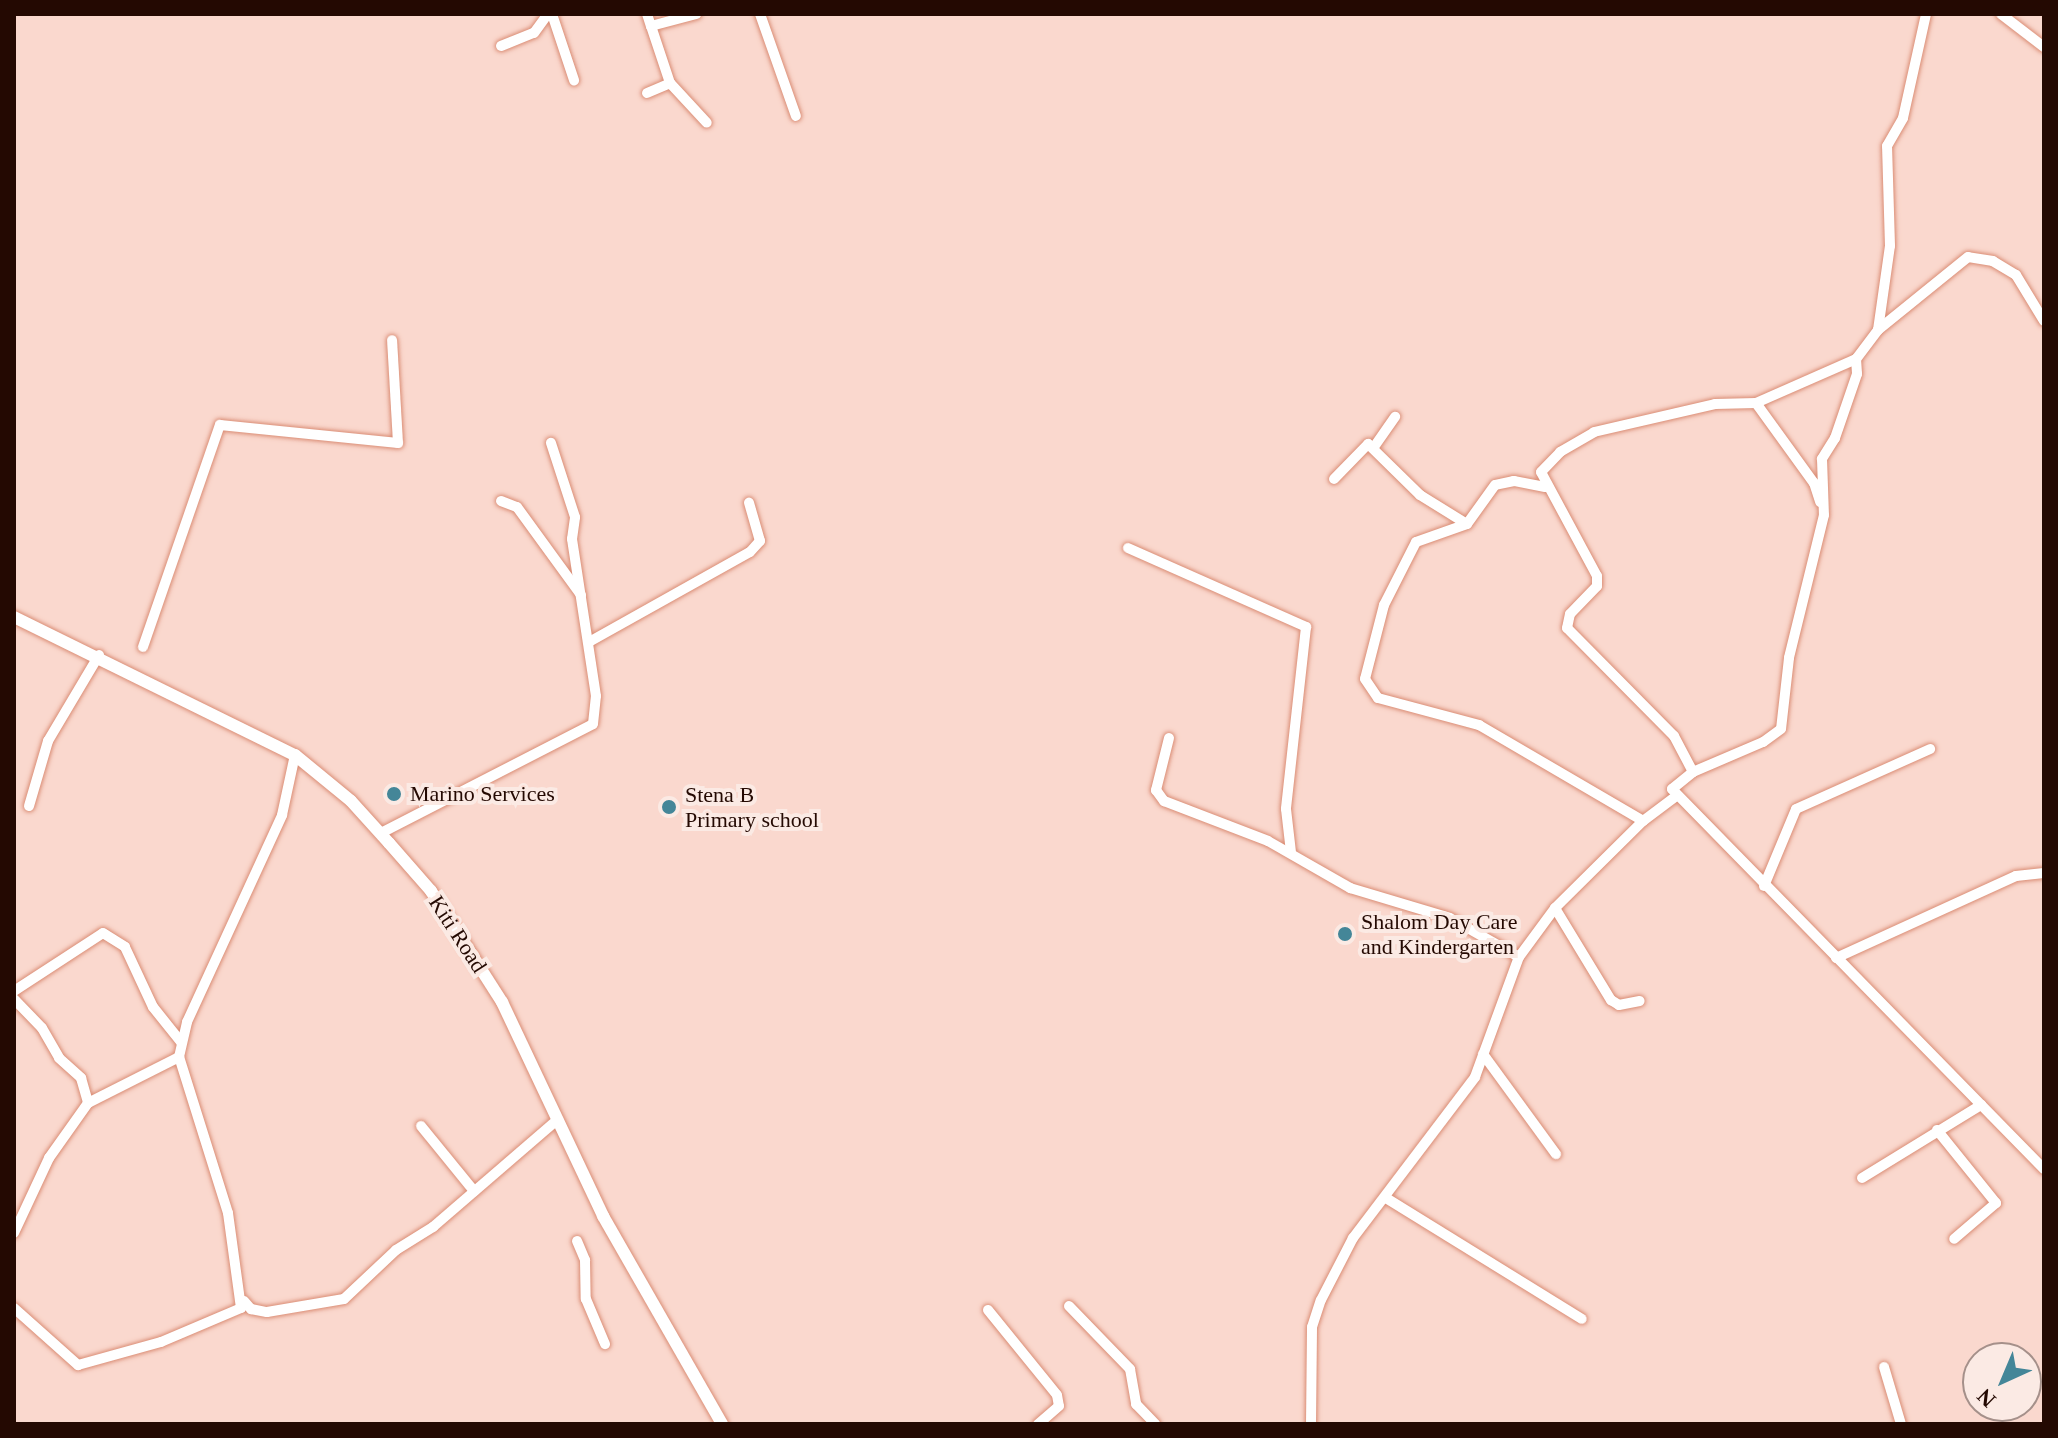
<!DOCTYPE html>
<html>
<head>
<meta charset="utf-8">
<style>
	body { margin:0 }
	#map { position:relative; width:2058px; height:1438px; overflow:hidden; background:#fad8ce; font-family:"Times New Roman",serif }
	div>[style] { position:absolute }
	.roads { filter:drop-shadow(0 0 2px #da8d75) drop-shadow(0 0 2px #da8d75) }
	.minor>* { height:10px; margin:-5px; padding:0 5px; transform-origin:5px; border-radius:5px; background:#fff }
	.tertiary>* { height:12px; margin:-6px; padding:0 6px; transform-origin:6px; border-radius:6px; background:#fff }
	.dots>* { width:22px; height:22px; translate:-50% -50%; box-sizing:border-box; border:4px solid #fbeae4; border-radius:50% }
	span { translate:-50% -50%; white-space:nowrap; text-align:center; line-height:1.15; -webkit-text-stroke:8px #fbeae4; paint-order:stroke }
	.poi-label { font-size:22px; color:#240902 }
	.left { translate:0 -50%; text-align:left }
	.street-label { font-size:22px; color:#240902 }
	.frame { position:absolute; inset:0; border:16px solid #240902; pointer-events:none }
	.north { position:absolute; left:1962px; top:1342px; width:80px; height:80px; box-sizing:border-box; background:#fbeae4; border:2px solid #a5908a; border-radius:50%; rotate:224deg; font-size:22px; font-weight:700; line-height:32px; text-align:center; color:#240902 }
	.north::after { content:''; display:block; margin:auto; width:28px; height:36px; background:#448698; clip-path:polygon(50% 0,100% 100%,50% 72%,0 100%) }
</style>
</head>
<body>
<div id="map">
	<div class="roads">
		<div class="minor">
			<div style="left:552px;top:14px;width:70px;rotate:71.6deg"></div>
			<div style="left:647px;top:14px;width:13px;rotate:72deg"></div>
			<div style="left:651px;top:26px;width:47px;rotate:-14.9deg"></div>
			<div style="left:760px;top:14px;width:108px;rotate:70.6deg"></div>
			<div style="left:2001px;top:14px;width:54px;rotate:37.5deg"></div>
			<div style="left:501px;top:46px;width:35px;rotate:-22deg"></div>
			<div style="left:534px;top:33px;width:24px;rotate:-54deg"></div>
			<div style="left:670px;top:83px;width:54px;rotate:47.2deg"></div>
			<div style="left:647px;top:93px;width:25px;rotate:-23deg"></div>
			<div style="left:670px;top:83px;width:60px;rotate:-108.4deg"></div>
			<div style="left:2044px;top:321px;width:54px;rotate:-121.3deg"></div>
			<div style="left:2016px;top:275px;width:27px;rotate:-149deg"></div>
			<div style="left:1993px;top:261px;width:25px;rotate:-171deg"></div>
			<div style="left:1968px;top:257px;width:116px;rotate:141deg"></div>
			<div style="left:1878px;top:330px;width:36px;rotate:127deg"></div>
			<div style="left:1856px;top:359px;width:15px;rotate:86deg"></div>
			<div style="left:1857px;top:374px;width:68px;rotate:109deg"></div>
			<div style="left:1835px;top:438px;width:25px;rotate:122deg"></div>
			<div style="left:1822px;top:459px;width:56px;rotate:88deg"></div>
			<div style="left:1824px;top:515px;width:147px;rotate:103.8deg"></div>
			<div style="left:1789px;top:658px;width:71px;rotate:96.4deg"></div>
			<div style="left:1781px;top:729px;width:22px;rotate:144deg"></div>
			<div style="left:1763px;top:742px;width:76px;rotate:156.8deg"></div>
			<div style="left:1693px;top:772px;width:27px;rotate:141deg"></div>
			<div style="left:1672px;top:789px;width:532px;rotate:45.61deg"></div>
			<div style="left:1878px;top:330px;width:85px;rotate:-81.9deg"></div>
			<div style="left:1890px;top:246px;width:100px;rotate:-91.7deg"></div>
			<div style="left:1887px;top:146px;width:32px;rotate:-60deg"></div>
			<div style="left:1903px;top:118px;width:107px;rotate:-77.5deg"></div>
			<div style="left:1756px;top:403px;width:99px;rotate:54.1deg"></div>
			<div style="left:1814px;top:483px;width:20px;rotate:72deg"></div>
			<div style="left:1374px;top:447px;width:37px;rotate:-55deg"></div>
			<div style="left:1334px;top:479px;width:49px;rotate:-45.8deg"></div>
			<div style="left:1368px;top:444px;width:73px;rotate:44.4deg"></div>
			<div style="left:1420px;top:495px;width:55px;rotate:31.7deg"></div>
			<div style="left:1545px;top:487px;width:32px;rotate:-169deg"></div>
			<div style="left:1514px;top:481px;width:19px;rotate:168deg"></div>
			<div style="left:1495px;top:485px;width:48px;rotate:125.7deg"></div>
			<div style="left:1467px;top:524px;width:54px;rotate:160.6deg"></div>
			<div style="left:1416px;top:542px;width:71px;rotate:116.9deg"></div>
			<div style="left:1384px;top:605px;width:76px;rotate:104.4deg"></div>
			<div style="left:1365px;top:679px;width:23px;rotate:56deg"></div>
			<div style="left:1378px;top:698px;width:105px;rotate:15deg"></div>
			<div style="left:1479px;top:725px;width:190px;rotate:30.3deg"></div>
			<div style="left:501px;top:501px;width:17px;rotate:21deg"></div>
			<div style="left:517px;top:507px;width:109px;rotate:54deg"></div>
			<div style="left:1128px;top:548px;width:195px;rotate:23.9deg"></div>
			<div style="left:1306px;top:627px;width:183px;rotate:96.3deg"></div>
			<div style="left:1286px;top:809px;width:43px;rotate:83.4deg"></div>
			<div style="left:589px;top:642px;width:184px;rotate:-29.2deg"></div>
			<div style="left:750px;top:552px;width:15px;rotate:-48deg"></div>
			<div style="left:760px;top:541px;width:40px;rotate:-106deg"></div>
			<div style="left:143px;top:647px;width:235px;rotate:-70.9deg"></div>
			<div style="left:220px;top:425px;width:179px;rotate:5.8deg"></div>
			<div style="left:398px;top:443px;width:103px;rotate:-93.3deg"></div>
			<div style="left:1169px;top:738px;width:54px;rotate:104deg"></div>
			<div style="left:1156px;top:790px;width:14px;rotate:54deg"></div>
			<div style="left:1164px;top:801px;width:111px;rotate:21deg"></div>
			<div style="left:1268px;top:841px;width:95px;rotate:29.8deg"></div>
			<div style="left:1350px;top:888px;width:104px;rotate:16.7deg"></div>
			<div style="left:1450px;top:918px;width:79px;rotate:29.5deg"></div>
			<div style="left:1693px;top:772px;width:41px;rotate:-117.8deg"></div>
			<div style="left:1674px;top:736px;width:152px;rotate:-134.7deg"></div>
			<div style="left:1567px;top:628px;width:14px;rotate:-78deg"></div>
			<div style="left:1570px;top:614px;width:39px;rotate:-46deg"></div>
			<div style="left:1597px;top:586px;width:10px;rotate:-90deg"></div>
			<div style="left:1597px;top:576px;width:118px;rotate:-118.3deg"></div>
			<div style="left:1541px;top:472px;width:28px;rotate:-46deg"></div>
			<div style="left:1560px;top:452px;width:39px;rotate:-30deg"></div>
			<div style="left:1594px;top:432px;width:124px;rotate:-13deg"></div>
			<div style="left:1715px;top:404px;width:41px;rotate:-1.4deg"></div>
			<div style="left:1756px;top:403px;width:109px;rotate:-23.7deg"></div>
			<div style="left:29px;top:806px;width:68px;rotate:-73.7deg"></div>
			<div style="left:48px;top:741px;width:100px;rotate:-59.3deg"></div>
			<div style="left:381px;top:833px;width:238px;rotate:-27.2deg"></div>
			<div style="left:593px;top:724px;width:28px;rotate:-84deg"></div>
			<div style="left:596px;top:696px;width:159px;rotate:-98.7deg"></div>
			<div style="left:572px;top:539px;width:22px;rotate:-82deg"></div>
			<div style="left:575px;top:517px;width:78px;rotate:-108deg"></div>
			<div style="left:1764px;top:886px;width:83px;rotate:-67.4deg"></div>
			<div style="left:1796px;top:809px;width:147px;rotate:-24.1deg"></div>
			<div style="left:1555px;top:908px;width:108px;rotate:58.7deg"></div>
			<div style="left:1611px;top:1000px;width:9px;rotate:32deg"></div>
			<div style="left:1619px;top:1005px;width:21px;rotate:-11deg"></div>
			<div style="left:1836px;top:958px;width:198px;rotate:-24.5deg"></div>
			<div style="left:2016px;top:876px;width:28px;rotate:-6deg"></div>
			<div style="left:14px;top:991px;width:106px;rotate:-33.1deg"></div>
			<div style="left:103px;top:933px;width:26px;rotate:32deg"></div>
			<div style="left:125px;top:947px;width:66px;rotate:65deg"></div>
			<div style="left:153px;top:1007px;width:45px;rotate:51.3deg"></div>
			<div style="left:14px;top:999px;width:40px;rotate:46deg"></div>
			<div style="left:42px;top:1028px;width:34px;rotate:60deg"></div>
			<div style="left:59px;top:1058px;width:30px;rotate:42deg"></div>
			<div style="left:81px;top:1078px;width:26px;rotate:74deg"></div>
			<div style="left:1483px;top:1054px;width:124px;rotate:53.9deg"></div>
			<div style="left:421px;top:1126px;width:84px;rotate:50.8deg"></div>
			<div style="left:1937px;top:1130px;width:94px;rotate:51.1deg"></div>
			<div style="left:1996px;top:1203px;width:55px;rotate:139.4deg"></div>
			<div style="left:1862px;top:1178px;width:140px;rotate:-31.5deg"></div>
			<div style="left:1386px;top:1198px;width:230px;rotate:31.7deg"></div>
			<div style="left:14px;top:1233px;width:83px;rotate:-65deg"></div>
			<div style="left:49px;top:1158px;width:67px;rotate:-54.7deg"></div>
			<div style="left:88px;top:1103px;width:102px;rotate:-26.8deg"></div>
			<div style="left:577px;top:1241px;width:21px;rotate:67deg"></div>
			<div style="left:585px;top:1260px;width:39px;rotate:89deg"></div>
			<div style="left:586px;top:1299px;width:49px;rotate:67.1deg"></div>
			<div style="left:244px;top:1301px;width:11px;rotate:49deg"></div>
			<div style="left:251px;top:1309px;width:16px;rotate:11deg"></div>
			<div style="left:267px;top:1312px;width:78px;rotate:-9.6deg"></div>
			<div style="left:344px;top:1299px;width:71px;rotate:-43.3deg"></div>
			<div style="left:396px;top:1250px;width:44px;rotate:-31.9deg"></div>
			<div style="left:433px;top:1227px;width:165px;rotate:-40.8deg"></div>
			<div style="left:1069px;top:1306px;width:88px;rotate:45.9deg"></div>
			<div style="left:1130px;top:1369px;width:36px;rotate:80deg"></div>
			<div style="left:1136px;top:1404px;width:28px;rotate:46deg"></div>
			<div style="left:14px;top:1308px;width:86px;rotate:41.7deg"></div>
			<div style="left:78px;top:1365px;width:86px;rotate:-15.5deg"></div>
			<div style="left:161px;top:1342px;width:87px;rotate:-23deg"></div>
			<div style="left:241px;top:1308px;width:96px;rotate:-97.8deg"></div>
			<div style="left:228px;top:1213px;width:164px;rotate:-107.4deg"></div>
			<div style="left:179px;top:1057px;width:36px;rotate:-77deg"></div>
			<div style="left:187px;top:1022px;width:228px;rotate:-65.3deg"></div>
			<div style="left:282px;top:815px;width:61px;rotate:-77.8deg"></div>
			<div style="left:988px;top:1310px;width:109px;rotate:50.9deg"></div>
			<div style="left:1057px;top:1395px;width:11px;rotate:80deg"></div>
			<div style="left:1059px;top:1406px;width:28px;rotate:139deg"></div>
			<div style="left:1884px;top:1367px;width:59px;rotate:73.4deg"></div>
			<div style="left:1311px;top:1424px;width:97px;rotate:-89.4deg"></div>
			<div style="left:1312px;top:1327px;width:28px;rotate:-72deg"></div>
			<div style="left:1321px;top:1300px;width:70px;rotate:-62.7deg"></div>
			<div style="left:1353px;top:1238px;width:202px;rotate:-52.8deg"></div>
			<div style="left:1475px;top:1077px;width:128px;rotate:-69.9deg"></div>
			<div style="left:1519px;top:957px;width:61px;rotate:-53.7deg"></div>
			<div style="left:1555px;top:908px;width:124px;rotate:-44.7deg"></div>
			<div style="left:1643px;top:821px;width:40px;rotate:-37deg"></div>
		</div>
		<div class="tertiary">
			<div style="left:14px;top:617px;width:313px;rotate:26.2deg"></div>
			<div style="left:295px;top:755px;width:72px;rotate:39.4deg"></div>
			<div style="left:351px;top:801px;width:57px;rotate:47.9deg"></div>
			<div style="left:389px;top:843px;width:64px;rotate:48.8deg"></div>
			<div style="left:431px;top:891px;width:132px;rotate:57.4deg"></div>
			<div style="left:502px;top:1002px;width:237px;rotate:64.7deg"></div>
			<div style="left:603px;top:1216px;width:240px;rotate:60.2deg"></div>
		</div>
	</div>
	<div class="dots">
		<div style="left:394px;top:794px;background:#448698"></div>
		<div style="left:669px;top:807px;background:#448698"></div>
		<div style="left:1345px;top:934px;background:#448698"></div>
	</div>
	<div class="poi-label">
		<span class="left" style="left:410px;top:794px">Marino Services</span>
		<span class="left" style="left:685px;top:807px">Stena B<br>Primary school</span>
		<span class="left" style="left:1361px;top:934px">Shalom Day Care<br>and Kindergarten</span>
	</div>
	<div class="street-label">
		<span style="left:458px;top:934px;rotate:57deg">Kiti Road</span>
	</div>
	<div class="frame"></div>
	<div class="north">N</div>
</div>
</body>
</html>
